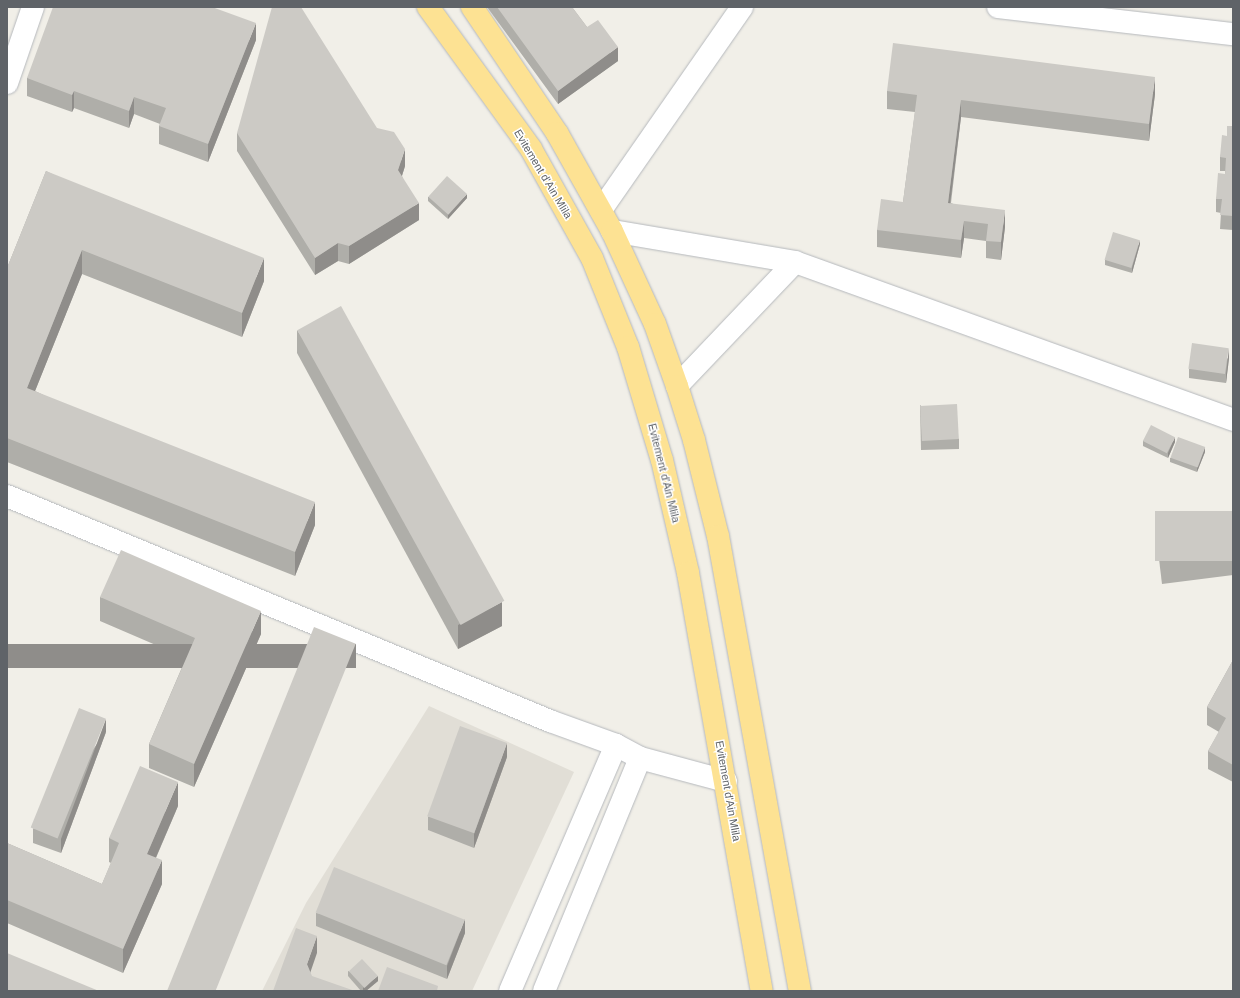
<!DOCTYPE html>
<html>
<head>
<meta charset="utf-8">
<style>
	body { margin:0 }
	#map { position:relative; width:1240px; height:998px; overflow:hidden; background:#f1efe8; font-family:Helvetica,sans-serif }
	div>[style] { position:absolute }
	.education>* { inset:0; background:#e1ded6 }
	.roads { filter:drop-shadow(0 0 1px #b5b8bc) drop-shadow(0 0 1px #b5b8bc) }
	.minor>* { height:22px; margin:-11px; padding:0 11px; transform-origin:11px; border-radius:11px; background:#fff }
	.highway>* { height:22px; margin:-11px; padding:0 11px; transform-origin:11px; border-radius:11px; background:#fde293 }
	.wall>* { inset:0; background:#afaea9 }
	.shaded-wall>* { inset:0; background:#8f8d8a; transform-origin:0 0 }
	.building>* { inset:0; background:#cccac5; transform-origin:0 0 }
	span { translate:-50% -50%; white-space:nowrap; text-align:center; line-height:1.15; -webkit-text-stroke:3px #fff; paint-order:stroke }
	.street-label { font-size:11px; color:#5f6368 }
	.frame { position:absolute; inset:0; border:8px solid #5f6368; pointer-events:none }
</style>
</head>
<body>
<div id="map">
	<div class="education">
		<div style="clip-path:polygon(429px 706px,574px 772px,472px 991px,262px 991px,306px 903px)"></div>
	</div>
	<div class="roads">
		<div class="minor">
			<div style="left:998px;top:7px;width:237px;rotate:6.6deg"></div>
			<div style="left:7px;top:83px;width:80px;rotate:-71.1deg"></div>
			<div style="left:601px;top:210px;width:247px;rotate:-55.2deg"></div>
			<div style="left:612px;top:231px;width:186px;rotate:9.6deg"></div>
			<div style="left:795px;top:262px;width:466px;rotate:19.8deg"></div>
			<div style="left:677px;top:386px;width:171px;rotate:-46.4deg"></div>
			<div style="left:7px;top:496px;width:588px;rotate:22.51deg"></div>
			<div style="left:550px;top:721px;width:70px;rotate:20deg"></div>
			<div style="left:616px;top:745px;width:27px;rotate:28deg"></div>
			<div style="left:640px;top:758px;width:89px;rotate:15deg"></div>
			<div style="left:510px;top:991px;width:268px;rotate:-66.7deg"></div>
			<div style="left:544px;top:991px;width:252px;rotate:-67.6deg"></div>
		</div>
		<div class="highway">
			<div style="left:428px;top:7px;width:175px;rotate:54deg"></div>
			<div style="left:531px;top:149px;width:125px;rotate:60.8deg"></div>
			<div style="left:592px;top:258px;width:96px;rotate:68deg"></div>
			<div style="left:628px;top:347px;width:118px;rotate:73.3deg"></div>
			<div style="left:662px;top:460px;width:116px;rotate:77deg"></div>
			<div style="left:688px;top:573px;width:424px;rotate:80deg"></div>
			<div style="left:472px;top:7px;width:152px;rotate:56deg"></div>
			<div style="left:557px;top:133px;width:112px;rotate:60.7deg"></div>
			<div style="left:612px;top:231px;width:102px;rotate:65.2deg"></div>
			<div style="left:655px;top:324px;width:66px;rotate:70.5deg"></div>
			<div style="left:677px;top:386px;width:57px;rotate:72.5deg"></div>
			<div style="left:694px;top:440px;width:99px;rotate:76deg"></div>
			<div style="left:718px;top:536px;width:462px;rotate:79.8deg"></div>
		</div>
	</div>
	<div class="wall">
		<div style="clip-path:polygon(487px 7px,572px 7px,587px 27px,618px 61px,558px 104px)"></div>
		<div style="clip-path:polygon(256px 40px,208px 162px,159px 144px,159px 126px,160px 124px,134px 114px,129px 128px,74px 108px,72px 112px,27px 96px,27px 78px)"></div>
		<div style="clip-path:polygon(887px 91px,1155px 94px,1149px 141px,961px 117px,951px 203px,1005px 227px,1001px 260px,986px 258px,986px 241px,964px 238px,961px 258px,877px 247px,877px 230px,903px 202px,915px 112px,887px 109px)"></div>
		<div style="clip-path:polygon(1233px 126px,1233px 230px,1220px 229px,1221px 213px,1216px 212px,1216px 199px,1225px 174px,1225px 171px,1220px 171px,1220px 157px,1227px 136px)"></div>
		<div style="clip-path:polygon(377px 128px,405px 166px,402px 176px,419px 220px,349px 264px,338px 261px,315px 275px,237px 151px,237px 133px)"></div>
		<div style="clip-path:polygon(46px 171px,264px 281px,242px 337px,82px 274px,35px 391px,315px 525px,295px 576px,7px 462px,7px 268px)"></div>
		<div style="clip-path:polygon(428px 197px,467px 198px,448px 219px,428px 201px)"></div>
		<div style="clip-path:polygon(1140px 244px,1132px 273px,1105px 265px,1105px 260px)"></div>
		<div style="clip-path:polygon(297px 330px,502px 626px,458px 649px,297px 353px)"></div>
		<div style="clip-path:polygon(1229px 358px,1226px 383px,1189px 378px,1189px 369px)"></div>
		<div style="clip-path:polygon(920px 405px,959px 439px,959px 449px,921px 450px)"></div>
		<div style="clip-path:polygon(1143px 441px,1175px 442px,1168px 458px,1143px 446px)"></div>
		<div style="clip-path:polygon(1205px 452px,1197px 472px,1170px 462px,1170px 458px)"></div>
		<div style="clip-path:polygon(1233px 511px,1233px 575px,1162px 584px,1156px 534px,1156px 520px)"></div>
		<div style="clip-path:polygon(100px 597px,261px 634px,194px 787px,149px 768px,149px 744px,186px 658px,100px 621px)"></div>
		<div style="clip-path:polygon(1233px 660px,1233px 782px,1208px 769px,1208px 751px,1219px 732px,1207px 725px,1207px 707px)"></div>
		<div style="clip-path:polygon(106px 732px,61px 853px,33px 843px,33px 829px)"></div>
		<div style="clip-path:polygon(507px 757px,474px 848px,428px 830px,428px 817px)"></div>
		<div style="clip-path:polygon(178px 806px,156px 858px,162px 884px,123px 973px,7px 923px,7px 843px,102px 884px,111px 863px,109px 862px,109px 838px)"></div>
		<div style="clip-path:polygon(316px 913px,465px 933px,447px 979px,316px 926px)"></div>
		<div style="clip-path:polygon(348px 971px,378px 981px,366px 991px,361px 991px,348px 976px)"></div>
	</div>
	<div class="shaded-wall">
		<div style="clip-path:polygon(256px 23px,256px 40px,208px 162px,208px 144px)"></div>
		<div style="clip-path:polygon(618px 47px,618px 61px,558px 104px,558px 91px)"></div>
		<div style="clip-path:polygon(1155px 77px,1155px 94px,1149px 141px,1149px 124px)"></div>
		<div style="clip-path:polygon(74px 91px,74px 108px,72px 112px,72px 95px)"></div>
		<div style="clip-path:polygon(134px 97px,134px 114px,129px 128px,129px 111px)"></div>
		<div style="clip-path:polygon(961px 100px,961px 117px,948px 220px,948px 203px)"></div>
		<div style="clip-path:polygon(405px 149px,405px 166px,398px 188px,398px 170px)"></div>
		<div style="clip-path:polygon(467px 194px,467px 198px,448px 219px,448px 214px)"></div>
		<div style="clip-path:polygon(419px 203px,419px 220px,349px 264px,349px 246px)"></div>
		<div style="clip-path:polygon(1005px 210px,1005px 227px,1001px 260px,1001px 242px)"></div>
		<div style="clip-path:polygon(964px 221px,964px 238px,961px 258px,961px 240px)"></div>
		<div style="clip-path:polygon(1140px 240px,1140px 244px,1132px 273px,1132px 268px)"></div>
		<div style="clip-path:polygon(338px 243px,338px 261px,315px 275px,315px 258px)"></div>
		<div style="clip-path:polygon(82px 250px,82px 274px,27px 411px,27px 388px)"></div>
		<div style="clip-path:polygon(264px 258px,264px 281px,242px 337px,242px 313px)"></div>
		<div style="clip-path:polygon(1229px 348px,1229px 358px,1226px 383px,1226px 374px)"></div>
		<div style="clip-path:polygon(1175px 437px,1175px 442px,1168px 458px,1168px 453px)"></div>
		<div style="clip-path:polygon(1205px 447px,1205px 452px,1197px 472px,1197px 467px)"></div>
		<div style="clip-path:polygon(315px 502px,315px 525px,295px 576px,295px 552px)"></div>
		<div style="clip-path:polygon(502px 602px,502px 626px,458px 649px,458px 625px)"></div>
		<div style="clip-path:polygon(261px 611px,261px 634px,194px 787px,194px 764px)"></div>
		<div style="left:356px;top:644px;width:24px;height:375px;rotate:90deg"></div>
		<div style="clip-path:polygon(106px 719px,106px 732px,61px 853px,61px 839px)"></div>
		<div style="clip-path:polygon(507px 743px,507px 757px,474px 848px,474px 834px)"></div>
		<div style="clip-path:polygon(178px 782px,178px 806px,147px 878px,147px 854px)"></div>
		<div style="clip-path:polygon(162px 860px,162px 884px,123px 973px,123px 949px)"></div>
		<div style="clip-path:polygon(465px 919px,465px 933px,447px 979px,447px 966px)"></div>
		<div style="clip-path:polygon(317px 936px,317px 953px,307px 982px,307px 964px)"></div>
		<div style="clip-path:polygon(378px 976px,378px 981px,366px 991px,363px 991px,363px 988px)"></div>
	</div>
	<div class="building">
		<div style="clip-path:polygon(53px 7px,212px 7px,256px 23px,208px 144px,159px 126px,166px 108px,134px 97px,129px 111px,74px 91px,72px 95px,27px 78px)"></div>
		<div style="clip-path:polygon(272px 7px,301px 7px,377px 128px,394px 132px,405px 149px,398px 170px,419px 203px,349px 246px,338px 243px,315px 258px,237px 133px)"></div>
		<div style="clip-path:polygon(497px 7px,572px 7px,587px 27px,598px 20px,618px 47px,558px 91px)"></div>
		<div style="clip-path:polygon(893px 43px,1155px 77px,1149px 124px,961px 100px,948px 203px,1005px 210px,1001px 242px,986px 241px,988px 224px,964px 221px,961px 240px,877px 230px,881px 199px,903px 202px,917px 95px,887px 91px)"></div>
		<div style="clip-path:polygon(1227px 126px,1233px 126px,1233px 216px,1220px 215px,1222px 199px,1216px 199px,1218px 173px,1225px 174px,1226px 158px,1220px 157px,1222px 135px,1227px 136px)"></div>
		<div style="clip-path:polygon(46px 171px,264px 258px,242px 313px,82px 250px,27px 388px,315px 502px,295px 552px,7px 438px,7px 268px)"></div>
		<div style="left:447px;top:176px;width:27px;height:28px;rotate:42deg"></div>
		<div style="left:1113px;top:232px;width:28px;height:29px;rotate:17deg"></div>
		<div style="left:341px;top:306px;width:337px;height:50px;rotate:61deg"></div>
		<div style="left:1192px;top:343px;width:37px;height:26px;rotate:8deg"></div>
		<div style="left:957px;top:404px;width:35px;height:37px;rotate:87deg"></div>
		<div style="left:1151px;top:425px;width:27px;height:18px;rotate:27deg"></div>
		<div style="left:1178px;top:437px;width:29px;height:22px;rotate:20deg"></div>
		<div style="left:1233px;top:511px;width:50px;height:78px;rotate:90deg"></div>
		<div style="clip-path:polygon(121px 550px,261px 611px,194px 764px,149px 744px,195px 638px,100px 597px)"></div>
		<div style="left:314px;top:627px;width:45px;height:393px;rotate:22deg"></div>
		<div style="clip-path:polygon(1233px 660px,1233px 765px,1208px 751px,1226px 718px,1207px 707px)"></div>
		<div style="left:79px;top:708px;width:29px;height:129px;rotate:22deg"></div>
		<div style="left:460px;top:726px;width:50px;height:96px;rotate:20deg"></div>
		<div style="clip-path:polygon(140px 766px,178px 782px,147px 854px,162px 860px,123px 949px,7px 900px,7px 843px,102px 884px,119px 843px,109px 838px)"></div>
		<div style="left:334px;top:867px;width:141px;height:49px;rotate:22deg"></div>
		<div style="clip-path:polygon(296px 928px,317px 936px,307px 964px,312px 976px,355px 991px,273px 991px)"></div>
		<div style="clip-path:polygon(7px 953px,99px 991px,7px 991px)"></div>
		<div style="left:362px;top:959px;width:23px;height:18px;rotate:47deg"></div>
		<div style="clip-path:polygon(387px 967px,438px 986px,437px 991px,378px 991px)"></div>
	</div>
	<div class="street-label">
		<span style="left:543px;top:174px;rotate:59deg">Evitement d'Ain Mlila</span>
		<span style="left:664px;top:473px;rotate:76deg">Evitement d'Ain Mlila</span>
		<span style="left:728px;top:791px;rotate:80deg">Evitement d'Ain Mlila</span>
	</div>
	<div class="frame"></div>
</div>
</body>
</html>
